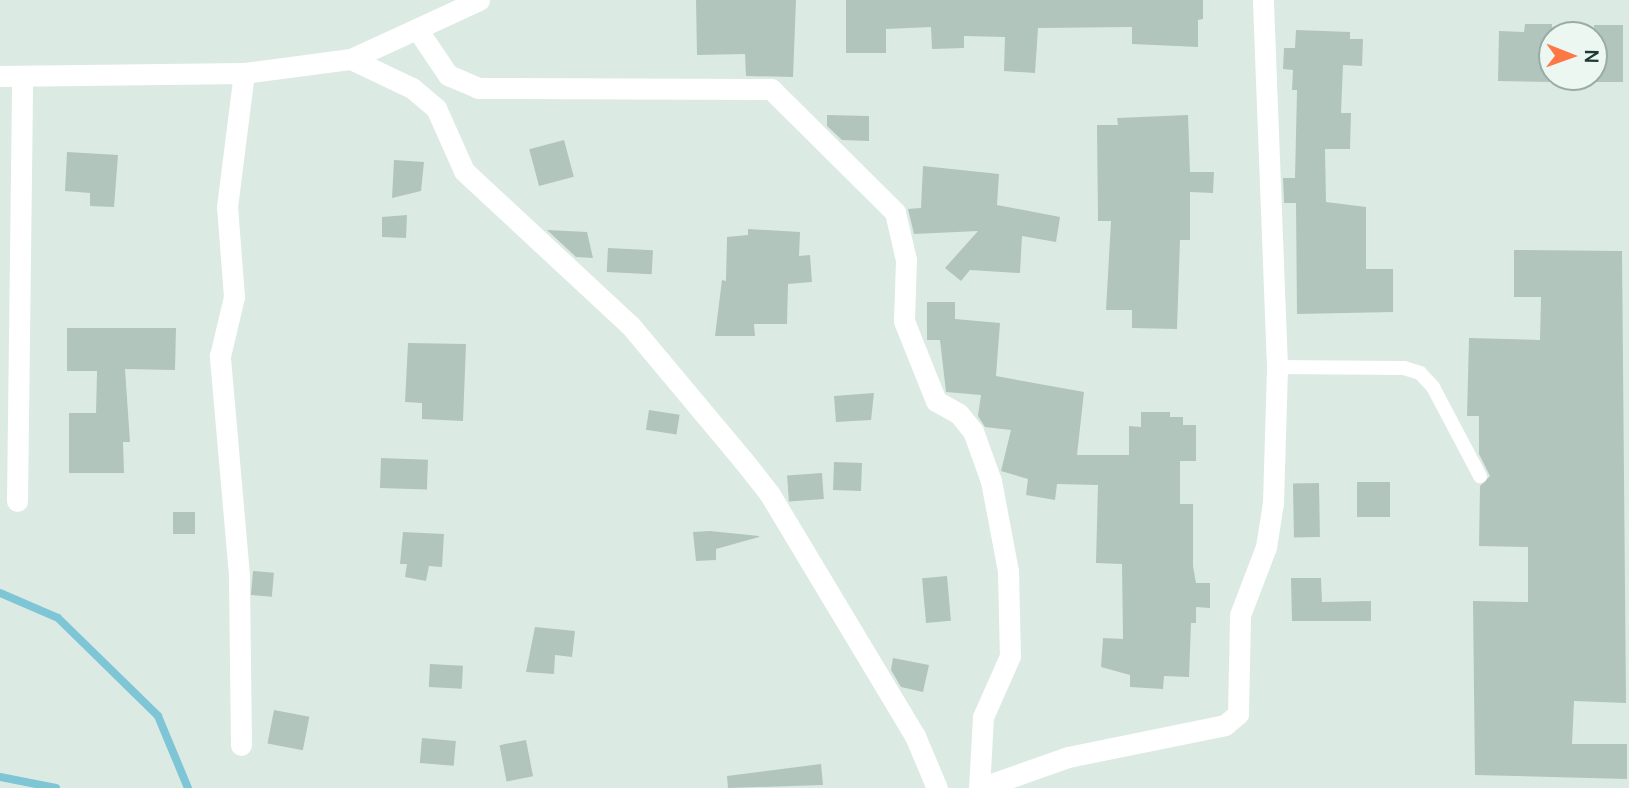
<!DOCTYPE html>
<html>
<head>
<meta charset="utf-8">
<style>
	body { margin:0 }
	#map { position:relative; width:1629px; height:788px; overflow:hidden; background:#dceae4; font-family:Manrope,sans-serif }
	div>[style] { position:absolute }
	.stream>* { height:8px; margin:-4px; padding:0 4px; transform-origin:4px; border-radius:4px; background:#7ec5d5 }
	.building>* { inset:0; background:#b1c5bd; transform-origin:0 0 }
	.lane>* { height:14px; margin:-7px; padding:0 7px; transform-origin:7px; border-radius:7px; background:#fff }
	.street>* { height:21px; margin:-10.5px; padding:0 10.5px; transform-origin:10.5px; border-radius:10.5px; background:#fff }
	span { translate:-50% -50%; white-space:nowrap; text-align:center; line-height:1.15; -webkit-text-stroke:6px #ecf7f2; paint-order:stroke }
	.north { position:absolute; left:1538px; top:21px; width:70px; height:70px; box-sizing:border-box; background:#ecf7f2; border:2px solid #99aba6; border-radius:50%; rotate:91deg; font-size:19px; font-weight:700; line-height:28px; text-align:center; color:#1d3a33 }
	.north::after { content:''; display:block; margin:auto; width:24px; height:32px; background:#fe7846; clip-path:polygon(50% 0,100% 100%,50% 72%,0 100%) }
</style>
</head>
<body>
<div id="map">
	<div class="stream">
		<div style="left:0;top:593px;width:63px;rotate:23.3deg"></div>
		<div style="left:58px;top:618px;width:140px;rotate:44.4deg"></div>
		<div style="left:158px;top:716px;width:78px;rotate:67.4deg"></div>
		<div style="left:0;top:777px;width:57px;rotate:11.1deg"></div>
	</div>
	<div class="building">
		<div style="clip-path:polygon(696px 0,796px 0,793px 77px,746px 76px,745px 54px,697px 55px)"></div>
		<div style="clip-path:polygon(846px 0,1203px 0,1203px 19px,1198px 20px,1198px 47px,1132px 44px,1132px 27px,1038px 28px,1035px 73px,1004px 71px,1005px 37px,964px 36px,964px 48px,932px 49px,931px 27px,886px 29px,886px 53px,846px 53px)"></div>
		<div style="clip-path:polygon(1525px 24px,1552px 24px,1552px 82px,1498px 81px,1499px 31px,1524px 32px)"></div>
		<div style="left:1594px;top:25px;width:29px;height:57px"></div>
		<div style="clip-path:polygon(1296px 30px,1350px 32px,1350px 39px,1363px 39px,1362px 66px,1343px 65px,1341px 113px,1351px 113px,1350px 149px,1325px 149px,1326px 202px,1366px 207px,1366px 269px,1393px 269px,1393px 312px,1297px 314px,1296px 203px,1284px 203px,1283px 178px,1295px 178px,1297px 90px,1292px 90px,1293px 70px,1283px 69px,1284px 48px,1295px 48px)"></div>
		<div style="clip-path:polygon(827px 115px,869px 116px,869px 141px,842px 140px,827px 126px)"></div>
		<div style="clip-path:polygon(1188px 115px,1190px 172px,1214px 172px,1213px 193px,1190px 192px,1190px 240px,1180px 240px,1177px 329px,1132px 328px,1132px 310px,1106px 310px,1111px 221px,1098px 221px,1097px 125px,1118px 125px,1117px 118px)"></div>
		<div style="left:564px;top:140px;width:38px;height:36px;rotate:75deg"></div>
		<div style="clip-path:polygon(67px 152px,118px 155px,114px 207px,90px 206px,90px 193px,65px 191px)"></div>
		<div style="clip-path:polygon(394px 160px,424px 162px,421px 191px,392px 198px)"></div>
		<div style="clip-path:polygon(923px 166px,999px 174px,997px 205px,1060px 217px,1056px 242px,1022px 236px,1020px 273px,970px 270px,961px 281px,945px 268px,978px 231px,914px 234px,908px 209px,921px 208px)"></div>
		<div style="clip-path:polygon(407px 215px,406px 238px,382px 237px,382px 217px)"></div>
		<div style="clip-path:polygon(748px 229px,800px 232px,799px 256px,810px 255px,812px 282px,788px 284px,787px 324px,754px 324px,755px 336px,715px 336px,722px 280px,726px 281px,727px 237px,748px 235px)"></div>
		<div style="clip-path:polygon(547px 230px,587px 232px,593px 258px,576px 257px)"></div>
		<div style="left:608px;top:248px;width:45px;height:24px;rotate:3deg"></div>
		<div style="clip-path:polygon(1514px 250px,1622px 251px,1626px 703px,1574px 701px,1572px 744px,1627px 744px,1627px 779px,1475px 775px,1473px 601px,1528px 602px,1528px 547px,1479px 546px,1480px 486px,1490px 476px,1479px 454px,1479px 416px,1467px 416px,1469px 338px,1540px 340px,1541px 297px,1514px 297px)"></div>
		<div style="clip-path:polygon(927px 302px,955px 302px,955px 319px,1000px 323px,996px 376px,1084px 392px,1077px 455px,1129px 455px,1129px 426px,1141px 427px,1141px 412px,1170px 412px,1170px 417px,1183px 417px,1183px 425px,1196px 425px,1196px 461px,1180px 461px,1180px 504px,1193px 504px,1193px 566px,1196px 583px,1210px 583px,1210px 608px,1196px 607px,1196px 623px,1191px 623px,1189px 677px,1164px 676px,1163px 689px,1130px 687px,1130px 675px,1101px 667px,1103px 638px,1123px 639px,1122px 564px,1096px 563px,1098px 485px,1057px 484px,1055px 500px,1026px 495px,1028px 479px,1001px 471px,1011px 430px,985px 427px,978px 416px,981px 395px,946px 392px,940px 340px,927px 340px)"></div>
		<div style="clip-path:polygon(67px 328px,176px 328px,175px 370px,125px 369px,130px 442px,123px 442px,124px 473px,69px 473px,69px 413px,96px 413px,97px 371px,67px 371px)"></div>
		<div style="clip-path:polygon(408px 343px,466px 344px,463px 421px,422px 419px,422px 403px,405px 402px)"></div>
		<div style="clip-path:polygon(874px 393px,871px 420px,836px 422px,834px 396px)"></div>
		<div style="left:649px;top:410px;width:31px;height:20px;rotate:9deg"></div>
		<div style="left:381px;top:458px;width:47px;height:30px;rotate:2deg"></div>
		<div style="left:834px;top:462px;width:28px;height:28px;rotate:2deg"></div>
		<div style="left:822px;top:473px;width:26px;height:35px;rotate:86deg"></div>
		<div style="left:1390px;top:482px;width:35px;height:33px;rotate:90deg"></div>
		<div style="left:1319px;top:483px;width:54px;height:26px;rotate:89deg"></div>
		<div style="left:173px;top:512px;width:22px;height:22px"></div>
		<div style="clip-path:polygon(710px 531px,759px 536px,759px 537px,716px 549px,716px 560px,696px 561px,693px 532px)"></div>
		<div style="clip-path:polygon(403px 532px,444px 534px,442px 567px,429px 566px,426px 581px,405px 577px,407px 564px,400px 564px)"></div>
		<div style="left:253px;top:571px;width:21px;height:24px;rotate:5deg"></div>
		<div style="left:947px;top:576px;width:45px;height:25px;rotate:85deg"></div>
		<div style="clip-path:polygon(1291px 578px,1321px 578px,1322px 602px,1371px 601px,1371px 621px,1292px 621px)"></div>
		<div style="clip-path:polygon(535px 627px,575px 631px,572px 657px,555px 655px,554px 674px,526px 672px)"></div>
		<div style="clip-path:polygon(893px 658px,929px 665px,923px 692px,901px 687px,891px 670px)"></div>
		<div style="left:430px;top:664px;width:33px;height:23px;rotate:3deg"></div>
		<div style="left:274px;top:710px;width:36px;height:34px;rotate:11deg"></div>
		<div style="left:422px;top:738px;width:34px;height:25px;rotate:5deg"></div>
		<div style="left:526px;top:740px;width:37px;height:27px;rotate:79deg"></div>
		<div style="clip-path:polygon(821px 764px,823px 785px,728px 788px,727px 776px)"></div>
	</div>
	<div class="lane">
		<div style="left:1277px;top:367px;width:127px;rotate:0.5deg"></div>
		<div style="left:1404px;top:368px;width:17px;rotate:17deg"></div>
		<div style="left:1420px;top:373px;width:19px;rotate:47deg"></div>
		<div style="left:1433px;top:387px;width:101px;rotate:62.2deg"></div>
	</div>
	<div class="street">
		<div style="left:419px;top:32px;width:52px;rotate:56deg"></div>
		<div style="left:448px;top:75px;width:33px;rotate:23deg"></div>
		<div style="left:478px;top:88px;width:293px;rotate:0.2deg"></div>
		<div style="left:771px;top:89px;width:175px;rotate:44.8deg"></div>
		<div style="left:895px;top:212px;width:49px;rotate:77.1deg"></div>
		<div style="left:906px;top:260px;width:61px;rotate:91.9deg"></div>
		<div style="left:904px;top:321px;width:86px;rotate:68.2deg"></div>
		<div style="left:936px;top:401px;width:26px;rotate:29deg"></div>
		<div style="left:959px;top:414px;width:22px;rotate:51deg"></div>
		<div style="left:973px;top:431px;width:53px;rotate:70.2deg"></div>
		<div style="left:991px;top:481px;width:92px;rotate:79.3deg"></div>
		<div style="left:1008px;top:571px;width:85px;rotate:88.7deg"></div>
		<div style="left:1010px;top:656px;width:67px;rotate:113.9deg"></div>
		<div style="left:983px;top:717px;width:71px;rotate:93.2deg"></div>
		<div style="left:351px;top:59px;width:68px;rotate:25.4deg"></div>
		<div style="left:412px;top:88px;width:31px;rotate:40deg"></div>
		<div style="left:436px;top:108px;width:69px;rotate:66deg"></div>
		<div style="left:464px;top:171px;width:226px;rotate:42.9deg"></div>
		<div style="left:630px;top:325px;width:176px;rotate:50.1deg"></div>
		<div style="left:743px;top:460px;width:42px;rotate:51.8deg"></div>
		<div style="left:769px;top:493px;width:283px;rotate:59deg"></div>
		<div style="left:915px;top:736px;width:56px;rotate:67.1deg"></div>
		<div style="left:0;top:76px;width:244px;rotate:-0.7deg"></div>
		<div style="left:244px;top:73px;width:108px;rotate:-7.5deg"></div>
		<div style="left:351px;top:59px;width:141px;rotate:-24.7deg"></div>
		<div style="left:17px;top:501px;width:425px;rotate:-89.3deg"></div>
		<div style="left:241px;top:745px;width:170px;rotate:-90.7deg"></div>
		<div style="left:239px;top:575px;width:220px;rotate:-95deg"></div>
		<div style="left:220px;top:356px;width:61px;rotate:-76.7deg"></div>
		<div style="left:234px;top:297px;width:90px;rotate:-94.4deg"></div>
		<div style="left:227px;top:207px;width:135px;rotate:-82.8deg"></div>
		<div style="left:980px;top:788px;width:93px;rotate:-19.4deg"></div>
		<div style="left:1068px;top:757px;width:160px;rotate:-11.5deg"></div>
		<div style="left:1225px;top:725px;width:17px;rotate:-40deg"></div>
		<div style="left:1238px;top:714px;width:99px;rotate:-88.8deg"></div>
		<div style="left:1240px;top:615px;width:73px;rotate:-69.1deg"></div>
		<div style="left:1266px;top:547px;width:45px;rotate:-81deg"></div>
		<div style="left:1273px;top:503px;width:136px;rotate:-88.3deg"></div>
		<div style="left:1277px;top:367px;width:367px;rotate:-92.2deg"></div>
	</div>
	<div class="north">N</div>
</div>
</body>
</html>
